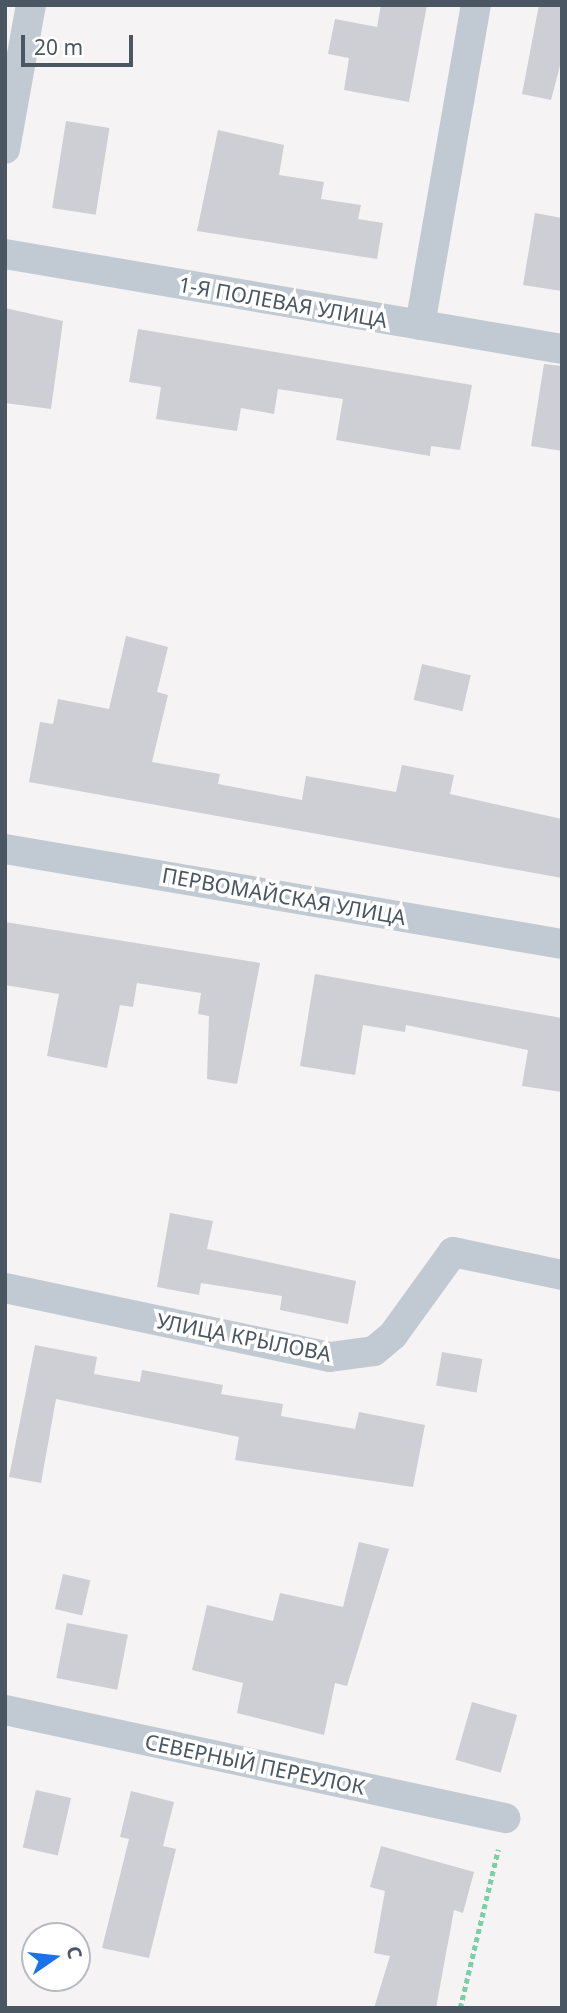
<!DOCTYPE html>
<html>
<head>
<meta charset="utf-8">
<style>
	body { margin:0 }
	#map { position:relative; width:567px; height:2013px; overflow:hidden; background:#f5f3f3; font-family:"Noto Sans",sans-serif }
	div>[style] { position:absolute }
	.building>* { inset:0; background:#cdcfd5; transform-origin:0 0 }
	.path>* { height:4.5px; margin-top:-2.25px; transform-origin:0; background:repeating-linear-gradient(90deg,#7ad0a6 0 5px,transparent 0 8.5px) }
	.street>* { height:30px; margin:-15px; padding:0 15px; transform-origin:15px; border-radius:15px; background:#c1cad2 }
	span { translate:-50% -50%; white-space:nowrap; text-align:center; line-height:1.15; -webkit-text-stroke:7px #fff; paint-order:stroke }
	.street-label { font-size:21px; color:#4a5661 }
	.frame { position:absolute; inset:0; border:7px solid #4a5661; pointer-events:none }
	.north { position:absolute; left:21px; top:1922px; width:70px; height:70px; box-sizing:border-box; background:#fff; border:2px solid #b7bbc0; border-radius:50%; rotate:76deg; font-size:19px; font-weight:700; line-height:28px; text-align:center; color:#4a5661 }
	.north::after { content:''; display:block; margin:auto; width:24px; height:32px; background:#1a73e8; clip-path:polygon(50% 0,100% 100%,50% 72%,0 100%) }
	.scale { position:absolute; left:21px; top:35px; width:112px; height:32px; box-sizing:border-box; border:4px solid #4a5661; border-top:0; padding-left:9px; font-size:21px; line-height:24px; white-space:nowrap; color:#4a5661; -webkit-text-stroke:5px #fff; paint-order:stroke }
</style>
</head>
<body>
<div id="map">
	<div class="building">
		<div style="clip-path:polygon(381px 5px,427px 5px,409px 102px,344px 90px,349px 58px,328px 54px,335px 19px,377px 27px)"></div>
		<div style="clip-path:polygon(539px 5px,562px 5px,562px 58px,551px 100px,522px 94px)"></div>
		<div style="left:66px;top:121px;width:44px;height:88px;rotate:9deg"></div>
		<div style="clip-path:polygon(218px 130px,284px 145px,279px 175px,324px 182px,321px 199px,361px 205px,358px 219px,383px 223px,377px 259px,197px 231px)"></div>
		<div style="clip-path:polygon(535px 213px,562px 218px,562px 291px,523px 285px)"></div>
		<div style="clip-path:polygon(5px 308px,63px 321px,51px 409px,5px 403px)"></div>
		<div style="clip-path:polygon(138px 329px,472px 385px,460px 450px,431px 446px,430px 456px,336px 440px,343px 399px,278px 389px,274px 414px,241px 408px,237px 431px,156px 419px,161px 387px,129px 382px)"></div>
		<div style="clip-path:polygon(544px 364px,562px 366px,562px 451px,531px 446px)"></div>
		<div style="clip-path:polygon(126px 636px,168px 647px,157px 692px,168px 695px,152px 762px,220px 774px,218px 784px,302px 800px,306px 776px,396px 792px,402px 765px,454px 775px,450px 794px,562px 819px,562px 878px,29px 782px,40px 722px,53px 724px,58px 699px,109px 709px)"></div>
		<div style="left:422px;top:664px;width:50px;height:37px;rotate:13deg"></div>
		<div style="clip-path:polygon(5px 922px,260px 963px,237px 1084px,207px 1079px,209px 1016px,198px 1014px,201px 993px,137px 983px,133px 1007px,120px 1005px,107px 1068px,47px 1056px,59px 994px,5px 985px)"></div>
		<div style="clip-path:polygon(315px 974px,562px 1018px,562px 1092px,522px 1086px,528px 1050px,406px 1025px,405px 1032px,363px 1025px,355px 1075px,300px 1066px)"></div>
		<div style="clip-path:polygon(170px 1213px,213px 1221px,207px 1249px,356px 1281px,348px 1324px,280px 1310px,282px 1296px,201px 1283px,199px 1295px,157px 1287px)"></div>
		<div style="clip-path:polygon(35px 1345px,97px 1357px,94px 1374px,140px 1382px,142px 1370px,223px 1385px,221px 1394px,283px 1404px,281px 1416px,355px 1429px,359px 1412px,425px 1425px,413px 1487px,235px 1460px,239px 1437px,56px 1399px,41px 1483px,9px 1477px)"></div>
		<div style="left:442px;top:1352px;width:41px;height:34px;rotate:10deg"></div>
		<div style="clip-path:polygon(359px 1542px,389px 1549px,347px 1686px,335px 1683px,324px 1735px,237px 1713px,243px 1683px,192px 1670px,207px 1605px,273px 1621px,280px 1593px,343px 1607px)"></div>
		<div style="left:63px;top:1574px;width:28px;height:36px;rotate:13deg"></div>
		<div style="left:67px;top:1623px;width:62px;height:56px;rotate:11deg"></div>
		<div style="left:472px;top:1702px;width:47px;height:60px;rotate:16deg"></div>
		<div style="left:36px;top:1790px;width:36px;height:59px;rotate:13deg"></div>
		<div style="clip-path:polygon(131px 1791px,174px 1802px,163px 1846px,176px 1849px,149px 1958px,102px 1948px,129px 1839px,120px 1837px)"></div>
		<div style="clip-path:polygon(381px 1846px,474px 1872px,463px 1913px,454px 1910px,436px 2008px,374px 2008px,390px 1956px,374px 1953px,385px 1891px,370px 1887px)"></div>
	</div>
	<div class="path">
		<div style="left:460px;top:2008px;width:163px;rotate:-76.5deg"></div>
	</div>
	<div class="street">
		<div style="left:5px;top:149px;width:146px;rotate:-79.8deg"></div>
		<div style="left:5px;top:254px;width:565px;rotate:9.68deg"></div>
		<div style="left:420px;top:325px;width:325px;rotate:-80.1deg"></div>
		<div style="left:5px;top:849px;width:565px;rotate:9.68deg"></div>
		<div style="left:5px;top:1288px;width:332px;rotate:12deg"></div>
		<div style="left:330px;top:1357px;width:44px;rotate:-7.8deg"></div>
		<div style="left:374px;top:1351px;width:25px;rotate:-40deg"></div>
		<div style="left:393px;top:1335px;width:102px;rotate:-54.1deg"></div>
		<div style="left:453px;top:1252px;width:111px;rotate:11.9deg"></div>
		<div style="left:5px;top:1710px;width:512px;rotate:12.19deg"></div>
	</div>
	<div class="street-label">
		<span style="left:283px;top:302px;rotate:10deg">1-Я ПОЛЕВАЯ УЛИЦА</span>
		<span style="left:284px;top:896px;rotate:10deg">ПЕРВОМАЙСКАЯ УЛИЦА</span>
		<span style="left:244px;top:1337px;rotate:11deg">УЛИЦА КРЫЛОВА</span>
		<span style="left:255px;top:1764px;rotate:12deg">СЕВЕРНЫЙ ПЕРЕУЛОК</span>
	</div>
	<div class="frame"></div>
	<div class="north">С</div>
	<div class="scale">20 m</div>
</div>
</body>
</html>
